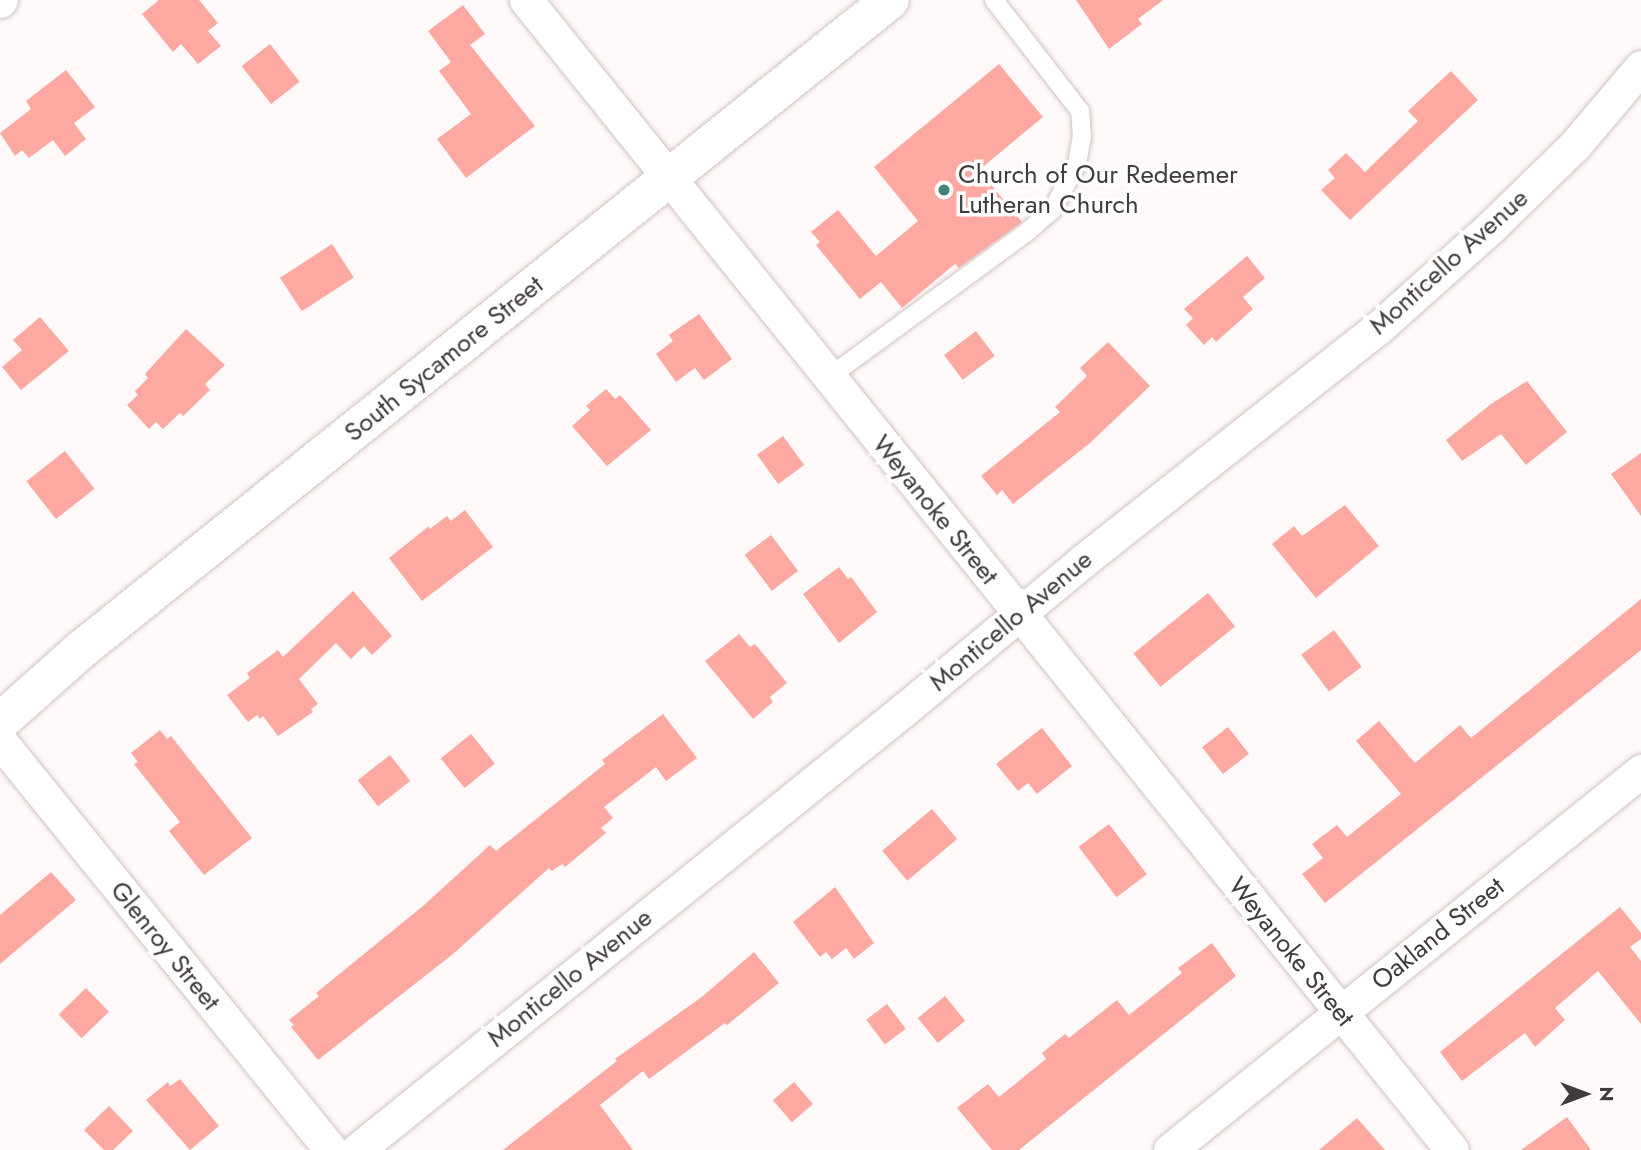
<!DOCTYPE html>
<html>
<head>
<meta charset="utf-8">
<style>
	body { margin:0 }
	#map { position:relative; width:1641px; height:1150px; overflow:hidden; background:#fff9f9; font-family:Jost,sans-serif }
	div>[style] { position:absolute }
	.building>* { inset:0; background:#fea8a2; transform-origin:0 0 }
	.roads { filter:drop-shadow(0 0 2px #d1c3c2) drop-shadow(0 0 2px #d1c3c2) }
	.lane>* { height:18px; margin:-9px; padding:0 9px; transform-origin:9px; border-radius:9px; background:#fff }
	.street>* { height:33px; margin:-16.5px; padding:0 16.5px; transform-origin:16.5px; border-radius:16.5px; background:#fff }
	.secondary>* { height:38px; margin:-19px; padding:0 19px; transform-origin:19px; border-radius:19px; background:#fff }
	.dots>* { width:19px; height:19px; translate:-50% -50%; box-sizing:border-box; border:4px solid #fff; border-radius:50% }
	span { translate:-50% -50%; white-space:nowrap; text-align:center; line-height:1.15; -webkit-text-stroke:7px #fff; paint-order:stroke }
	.poi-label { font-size:26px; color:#413c3b }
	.left { translate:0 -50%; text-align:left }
	.street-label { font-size:26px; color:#413c3b }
	.north { position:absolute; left:1550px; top:1059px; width:70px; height:70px; -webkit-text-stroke:5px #fff; paint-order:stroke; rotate:90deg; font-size:19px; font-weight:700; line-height:28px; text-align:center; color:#413c3b }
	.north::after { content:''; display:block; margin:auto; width:24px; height:32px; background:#413c3b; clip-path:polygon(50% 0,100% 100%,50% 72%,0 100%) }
</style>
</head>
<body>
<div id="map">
	<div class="building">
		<div style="clip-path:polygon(159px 0,199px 0,218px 23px,208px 31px,221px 46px,198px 64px,181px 44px,173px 52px,142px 14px)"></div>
		<div style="clip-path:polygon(1076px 0,1163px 0,1138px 19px,1142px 24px,1109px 49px)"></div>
		<div style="clip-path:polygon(463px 5px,485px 34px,470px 45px,535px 126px,466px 178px,437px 139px,471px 114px,439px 71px,451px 62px,428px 31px)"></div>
		<div style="left:270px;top:44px;width:48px;height:36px;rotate:52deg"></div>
		<div style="clip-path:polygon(999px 64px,1043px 117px,979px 170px,1022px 222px,959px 268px,955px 264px,902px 308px,881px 282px,860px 299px,816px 245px,820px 242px,811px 232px,838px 210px,876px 256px,918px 221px,874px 167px)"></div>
		<div style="clip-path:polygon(66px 70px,95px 107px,74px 123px,86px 139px,65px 156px,53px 140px,29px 158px,22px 150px,15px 156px,0 133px,31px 109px,26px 101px)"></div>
		<div style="clip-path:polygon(1451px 71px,1478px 100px,1350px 220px,1321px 190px,1335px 178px,1328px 170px,1346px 153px,1365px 172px,1418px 121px,1408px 111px)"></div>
		<div style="left:332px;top:244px;width:40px;height:62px;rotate:57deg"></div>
		<div style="clip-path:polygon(1247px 256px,1265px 278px,1243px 297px,1253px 309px,1216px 342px,1212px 337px,1204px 345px,1186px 325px,1193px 318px,1184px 309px)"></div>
		<div style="clip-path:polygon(699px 314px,732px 359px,704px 380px,695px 368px,676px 382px,656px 354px,673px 341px,669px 335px)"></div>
		<div style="clip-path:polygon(40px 317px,69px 351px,21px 390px,2px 367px,22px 350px,13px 340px)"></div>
		<div style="clip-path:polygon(186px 329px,225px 365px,205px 384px,210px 390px,183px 416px,180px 413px,163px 429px,156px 422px,149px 429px,127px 405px,138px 395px,135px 391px,148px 378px,145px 374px)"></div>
		<div style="left:976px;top:331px;width:31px;height:40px;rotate:53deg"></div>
		<div style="clip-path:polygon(1108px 342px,1150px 386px,1090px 443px,1013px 504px,1002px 490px,997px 495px,981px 476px,1060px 412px,1055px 407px,1087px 376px,1080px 368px)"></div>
		<div style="clip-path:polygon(1527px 381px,1567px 432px,1526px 465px,1501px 434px,1462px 461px,1446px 440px,1491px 404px)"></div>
		<div style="clip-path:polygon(606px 389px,615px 399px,620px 395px,651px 430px,607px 466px,572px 426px,590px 410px,586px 406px)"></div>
		<div style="left:783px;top:436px;width:36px;height:32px;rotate:54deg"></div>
		<div style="left:65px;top:451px;width:48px;height:49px;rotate:52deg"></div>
		<div style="clip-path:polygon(1641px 453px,1641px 516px,1611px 474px)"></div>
		<div style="clip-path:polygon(1345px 505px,1379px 546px,1316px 598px,1272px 544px,1294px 526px,1302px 536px)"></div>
		<div style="clip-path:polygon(465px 510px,493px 547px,422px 601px,389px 558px,429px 526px,430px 529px,447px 516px,451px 521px)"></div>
		<div style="left:771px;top:535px;width:45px;height:33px;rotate:53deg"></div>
		<div style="clip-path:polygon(839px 567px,848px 579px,851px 577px,877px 612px,839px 643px,803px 594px)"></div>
		<div style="clip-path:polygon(353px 591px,392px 636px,372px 655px,364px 646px,351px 659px,336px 643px,299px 679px,318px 704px,311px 709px,313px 712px,278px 736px,263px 716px,260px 719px,257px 715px,248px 722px,227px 695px,250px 678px,247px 673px,278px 650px,283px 657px)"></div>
		<div style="left:1208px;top:593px;width:43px;height:96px;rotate:51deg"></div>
		<div style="clip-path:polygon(1641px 599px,1641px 650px,1325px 903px,1302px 874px,1323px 858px,1312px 844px,1337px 825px,1347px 837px,1401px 794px,1356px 741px,1379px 721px,1415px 763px,1460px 725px,1471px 738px)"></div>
		<div style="left:1334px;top:630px;width:46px;height:41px;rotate:53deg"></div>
		<div style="clip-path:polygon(739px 634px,750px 647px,755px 644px,787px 683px,770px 697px,773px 702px,753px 719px,705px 661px)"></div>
		<div style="clip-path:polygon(663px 714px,697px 758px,666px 781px,656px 767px,604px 807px,613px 818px,601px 828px,606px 833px,565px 867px,562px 864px,552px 871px,549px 868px,453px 954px,318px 1060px,291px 1027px,294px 1025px,289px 1020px,319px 996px,316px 993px,423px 906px,490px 845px,496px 851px,605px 764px,602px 760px)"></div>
		<div style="left:1228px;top:727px;width:34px;height:33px;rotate:52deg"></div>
		<div style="clip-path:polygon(1042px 728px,1072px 766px,1037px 794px,1028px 783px,1018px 791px,996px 764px)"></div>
		<div style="clip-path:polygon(160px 730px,167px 739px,171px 736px,252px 838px,204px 875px,169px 831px,180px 822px,134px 764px,138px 762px,131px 753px)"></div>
		<div style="left:471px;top:734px;width:38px;height:39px;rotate:51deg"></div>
		<div style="left:390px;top:755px;width:33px;height:41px;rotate:52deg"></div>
		<div style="left:932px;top:809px;width:39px;height:65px;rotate:50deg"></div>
		<div style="left:1109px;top:824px;width:63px;height:38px;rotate:53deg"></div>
		<div style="clip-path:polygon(51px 872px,76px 900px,0 964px,0 915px)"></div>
		<div style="clip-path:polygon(835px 887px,874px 943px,854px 959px,846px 948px,832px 959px,826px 952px,820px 957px,793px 922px)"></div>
		<div style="clip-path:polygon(1620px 907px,1641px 933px,1641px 939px,1630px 947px,1641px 961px,1641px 1024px,1598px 971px,1555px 1008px,1565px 1020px,1535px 1047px,1525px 1033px,1462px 1081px,1440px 1052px)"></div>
		<div style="clip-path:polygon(1212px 943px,1236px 976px,1019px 1150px,992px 1150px,957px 1108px,988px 1084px,999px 1097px,1046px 1059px,1042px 1053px,1065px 1034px,1069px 1038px,1117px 1000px,1129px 1015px,1182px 973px,1178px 968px)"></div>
		<div style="clip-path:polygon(754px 952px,779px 983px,727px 1025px,725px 1023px,649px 1079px,643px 1071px,600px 1105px,633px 1150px,503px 1150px,617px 1061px,615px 1059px,703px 996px)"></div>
		<div style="left:86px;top:988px;width:33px;height:38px;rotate:46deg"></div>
		<div style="left:945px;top:996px;width:32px;height:35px;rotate:51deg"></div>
		<div style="left:887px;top:1004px;width:31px;height:26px;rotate:53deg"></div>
		<div style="clip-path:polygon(180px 1079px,219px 1126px,190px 1150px,146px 1100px,168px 1082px,170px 1086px)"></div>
		<div style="left:794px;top:1082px;width:29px;height:28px;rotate:49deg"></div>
		<div style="clip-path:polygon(109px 1106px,133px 1131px,113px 1150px,104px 1150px,84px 1130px)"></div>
		<div style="clip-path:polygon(1567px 1117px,1591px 1150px,1521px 1150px)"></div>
		<div style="clip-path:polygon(1357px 1118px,1385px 1150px,1319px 1150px)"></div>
	</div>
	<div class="roads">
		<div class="lane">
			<div style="left:829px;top:377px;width:245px;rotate:-36.2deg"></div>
			<div style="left:1027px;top:232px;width:35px;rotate:-41deg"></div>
			<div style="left:1053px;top:209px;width:51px;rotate:-61.9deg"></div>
			<div style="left:1077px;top:164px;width:27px;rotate:-80deg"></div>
			<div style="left:1082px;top:137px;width:26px;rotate:-94deg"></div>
			<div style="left:1080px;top:111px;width:140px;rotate:-127.8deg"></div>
		</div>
		<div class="street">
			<div style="left:526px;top:0;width:1476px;rotate:51.16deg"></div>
			<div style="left:0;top:1px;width:1px;rotate:-45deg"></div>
			<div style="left:0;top:741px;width:526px;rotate:51.02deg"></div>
			<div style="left:357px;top:1150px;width:705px;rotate:-38.84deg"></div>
			<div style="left:906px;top:708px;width:231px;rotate:-39.7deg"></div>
			<div style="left:1084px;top:560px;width:375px;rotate:-38.3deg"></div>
			<div style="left:1378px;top:328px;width:152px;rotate:-41.8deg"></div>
			<div style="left:1491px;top:227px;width:117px;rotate:-44.3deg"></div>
			<div style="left:1575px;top:145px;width:102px;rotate:-49.8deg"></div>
			<div style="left:1170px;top:1150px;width:605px;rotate:-38.82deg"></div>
		</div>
		<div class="secondary">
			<div style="left:0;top:722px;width:110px;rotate:-41.7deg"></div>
			<div style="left:82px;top:649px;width:1036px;rotate:-38.77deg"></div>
		</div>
	</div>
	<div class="dots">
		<div style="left:944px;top:190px;background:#438372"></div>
	</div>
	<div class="poi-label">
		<span class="left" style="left:958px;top:190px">Church of Our Redeemer<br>Lutheran Church</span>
	</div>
	<div class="street-label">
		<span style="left:1449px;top:262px;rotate:-42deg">Monticello Avenue</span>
		<span style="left:444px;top:359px;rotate:-39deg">South Sycamore Street</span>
		<span style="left:935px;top:510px;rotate:51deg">Weyanoke Street</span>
		<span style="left:1011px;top:621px;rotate:-40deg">Monticello Avenue</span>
		<span style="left:1438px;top:934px;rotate:-39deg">Oakland Street</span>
		<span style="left:165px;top:946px;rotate:51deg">Glenroy Street</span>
		<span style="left:1291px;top:952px;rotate:51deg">Weyanoke Street</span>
		<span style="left:570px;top:978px;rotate:-39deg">Monticello Avenue</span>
	</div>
	<div class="north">N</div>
</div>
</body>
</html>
